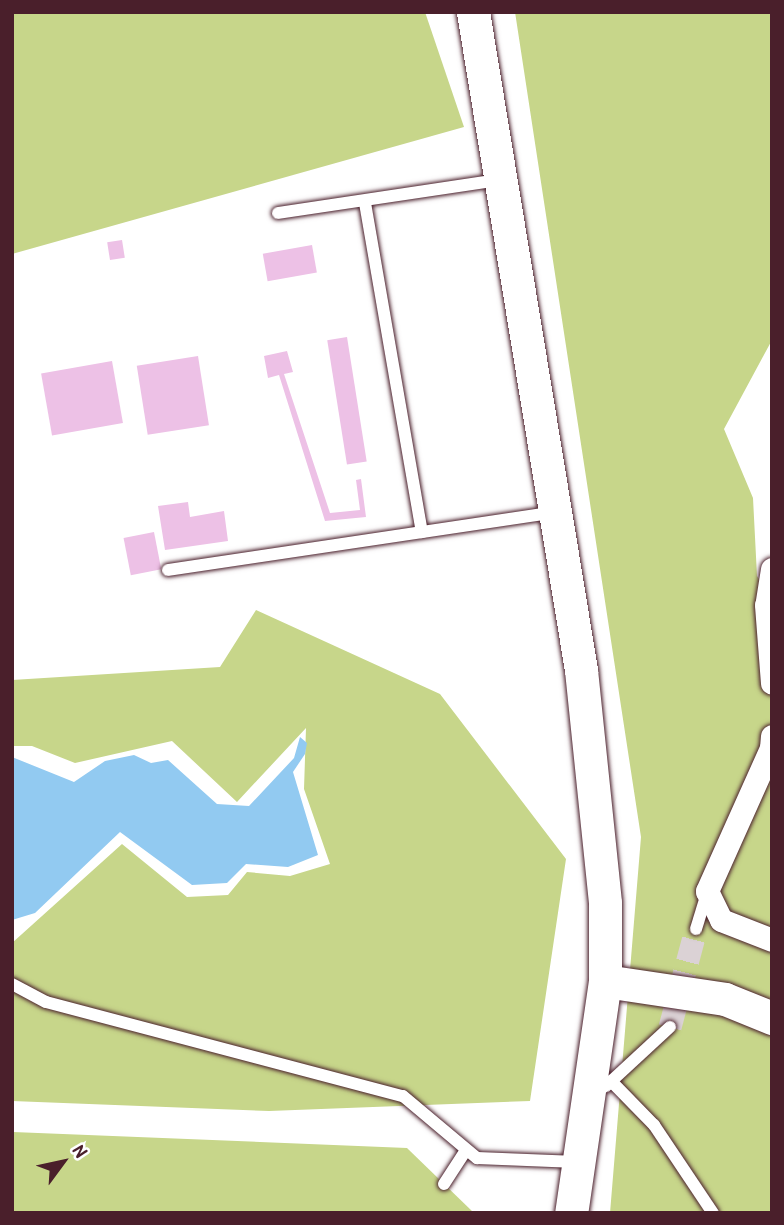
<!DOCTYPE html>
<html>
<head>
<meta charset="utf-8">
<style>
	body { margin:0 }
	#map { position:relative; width:784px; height:1225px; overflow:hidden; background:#fff; font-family:"Patrick Hand",sans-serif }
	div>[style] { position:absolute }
	.green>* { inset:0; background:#c7d68a }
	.water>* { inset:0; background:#92caf1 }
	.building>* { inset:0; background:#edc1e6; transform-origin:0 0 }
	.street-tunnel>* { height:23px; margin-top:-11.5px; transform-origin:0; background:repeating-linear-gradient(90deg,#dbd2d5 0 23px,transparent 0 34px) }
	.roads { filter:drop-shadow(0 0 2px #4a1f2b) drop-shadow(0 0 2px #4a1f2b) }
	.lane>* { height:12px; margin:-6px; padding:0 6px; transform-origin:6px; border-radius:6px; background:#fff }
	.street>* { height:23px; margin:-11.5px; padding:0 11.5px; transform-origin:11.5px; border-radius:11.5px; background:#fff }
	.secondary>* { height:33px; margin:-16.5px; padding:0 16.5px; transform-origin:16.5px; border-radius:16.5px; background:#fff }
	span { translate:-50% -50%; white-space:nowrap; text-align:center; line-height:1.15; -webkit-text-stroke:5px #fff; paint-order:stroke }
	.frame { position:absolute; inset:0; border:14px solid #4a1f2b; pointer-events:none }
	.north { position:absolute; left:28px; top:1127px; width:70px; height:70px; -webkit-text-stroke:5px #fff; paint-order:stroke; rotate:57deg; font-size:19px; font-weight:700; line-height:28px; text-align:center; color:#4a1f2b }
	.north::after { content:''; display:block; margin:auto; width:24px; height:32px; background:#4a1f2b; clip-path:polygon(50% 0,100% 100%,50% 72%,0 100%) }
</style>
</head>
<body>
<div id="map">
	<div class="green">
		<div style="clip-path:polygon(12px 12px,425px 12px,464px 127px,12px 254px)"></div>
		<div style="clip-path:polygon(515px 12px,772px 12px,772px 340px,724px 429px,753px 498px,757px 576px,772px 599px,772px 1213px,610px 1213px,641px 837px)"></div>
		<div style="clip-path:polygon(256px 610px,440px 694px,566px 859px,530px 1101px,269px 1111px,12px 1101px,12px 943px,122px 844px,187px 897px,228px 895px,247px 872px,290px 876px,330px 864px,304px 789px,306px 728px,237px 802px,172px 741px,75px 763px,32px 746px,12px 746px,12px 680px,220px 667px)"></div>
		<div style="clip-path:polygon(13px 1132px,407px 1148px,474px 1213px,12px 1213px)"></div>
	</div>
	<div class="water">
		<div style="clip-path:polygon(300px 737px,307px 743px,305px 754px,293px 772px,318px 855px,288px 867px,246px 864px,227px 883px,192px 885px,120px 832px,35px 913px,12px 920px,12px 757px,74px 782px,105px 761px,134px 755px,151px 763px,168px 760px,217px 804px,249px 806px,294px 758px)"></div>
	</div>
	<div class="building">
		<div style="left:122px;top:240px;width:18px;height:15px;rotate:81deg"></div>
		<div style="left:312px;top:245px;width:28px;height:50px;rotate:80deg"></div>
		<div style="left:347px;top:337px;width:126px;height:20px;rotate:81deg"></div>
		<div style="clip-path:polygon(287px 351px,293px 372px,284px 374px,330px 513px,360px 510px,356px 480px,361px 479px,366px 517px,325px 521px,279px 375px,268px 378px,264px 356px)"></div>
		<div style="left:198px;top:356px;width:70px;height:62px;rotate:81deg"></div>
		<div style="left:112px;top:361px;width:63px;height:72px;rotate:80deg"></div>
		<div style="clip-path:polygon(188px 502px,190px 517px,224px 511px,228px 541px,165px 550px,158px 506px)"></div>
		<div style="left:154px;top:532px;width:38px;height:31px;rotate:79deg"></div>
	</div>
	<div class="street-tunnel">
		<div style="left:670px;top:1027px;width:101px;rotate:-75.1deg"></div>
	</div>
	<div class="roads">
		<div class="lane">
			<div style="left:365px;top:203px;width:334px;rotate:80.2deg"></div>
			<div style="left:278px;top:213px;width:222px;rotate:-8.5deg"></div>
			<div style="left:168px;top:570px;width:390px;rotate:-8.5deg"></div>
			<div style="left:696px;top:929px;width:39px;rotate:-73deg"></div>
			<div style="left:12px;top:984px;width:38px;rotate:28deg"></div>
			<div style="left:46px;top:1002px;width:369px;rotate:14.8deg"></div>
			<div style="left:403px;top:1096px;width:97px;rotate:40deg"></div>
			<div style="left:477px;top:1158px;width:100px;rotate:2.3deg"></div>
			<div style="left:611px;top:1081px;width:62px;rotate:45.7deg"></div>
			<div style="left:654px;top:1125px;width:106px;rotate:56.2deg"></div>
			<div style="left:606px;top:1086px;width:87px;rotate:-42.7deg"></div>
			<div style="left:444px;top:1184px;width:40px;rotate:-57.1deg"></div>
		</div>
		<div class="street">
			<div style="left:772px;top:569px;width:36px;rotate:99deg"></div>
			<div style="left:766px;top:605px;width:78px;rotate:85.6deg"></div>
			<div style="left:772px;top:736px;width:12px;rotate:95deg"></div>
			<div style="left:771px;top:748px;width:157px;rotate:114.1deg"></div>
			<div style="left:707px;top:891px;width:32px;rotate:64deg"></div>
			<div style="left:721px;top:920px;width:55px;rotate:21.4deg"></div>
		</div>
		<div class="secondary">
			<div style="left:473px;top:12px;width:667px;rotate:80.68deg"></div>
			<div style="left:581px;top:670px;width:234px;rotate:84.1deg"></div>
			<div style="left:605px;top:903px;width:78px;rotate:90deg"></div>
			<div style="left:605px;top:981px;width:234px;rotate:98.3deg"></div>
			<div style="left:605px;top:981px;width:121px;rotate:8.5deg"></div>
			<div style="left:725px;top:999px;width:51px;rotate:22deg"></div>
		</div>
	</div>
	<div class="frame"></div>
	<div class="north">N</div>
</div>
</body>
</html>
